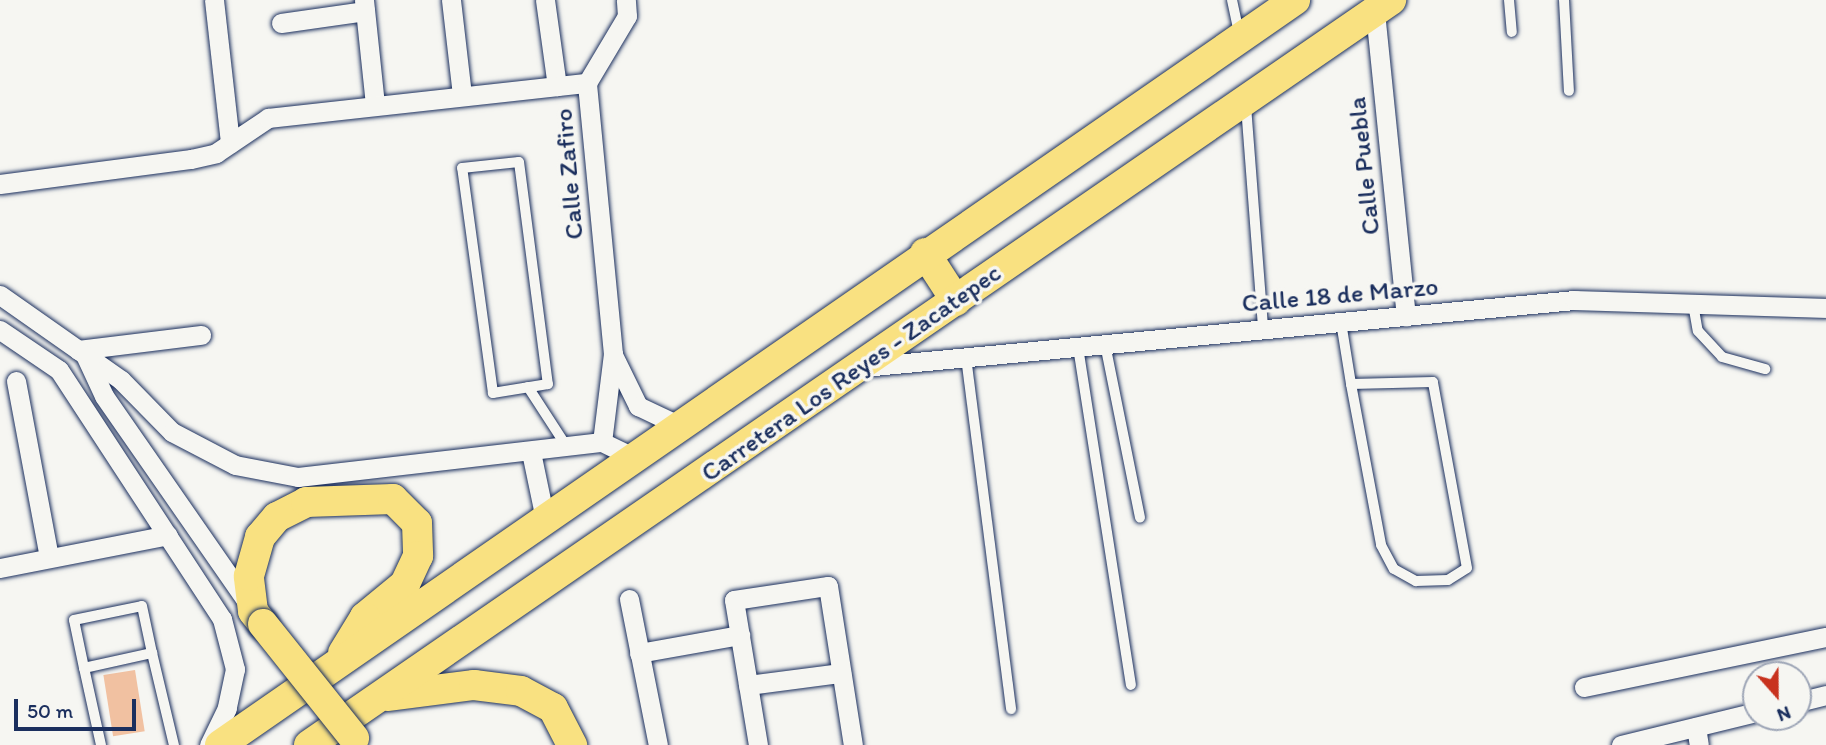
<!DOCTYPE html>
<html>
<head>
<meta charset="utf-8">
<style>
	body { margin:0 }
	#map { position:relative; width:1826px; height:745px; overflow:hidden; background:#f6f6f2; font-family:Itim,sans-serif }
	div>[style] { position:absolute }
	.building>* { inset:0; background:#f1c1a1; transform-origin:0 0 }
	.roads { filter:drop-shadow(0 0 2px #1b2f5e) drop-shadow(0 0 2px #1b2f5e) }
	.service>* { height:10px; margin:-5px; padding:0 5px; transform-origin:5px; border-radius:5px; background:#f6f6f2 }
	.minor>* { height:19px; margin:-9.5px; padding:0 9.5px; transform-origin:9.5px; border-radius:9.5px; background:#f6f6f2 }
	.primary>* { height:30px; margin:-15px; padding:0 15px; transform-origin:15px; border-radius:15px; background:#f9e181 }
	.bridges { filter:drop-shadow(0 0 2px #1b2f5e) drop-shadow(0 0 2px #1b2f5e) }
	.primary-bridge>* { height:30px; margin:-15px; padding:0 15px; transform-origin:15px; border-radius:15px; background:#f9e181 }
	span { translate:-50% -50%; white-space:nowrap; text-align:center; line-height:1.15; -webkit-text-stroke:7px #f6f6f2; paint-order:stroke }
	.street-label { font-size:26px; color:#1b2f5e }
	.north { position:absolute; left:1742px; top:661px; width:70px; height:70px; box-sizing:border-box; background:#f6f6f2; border:2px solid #9ea6b7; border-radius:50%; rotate:159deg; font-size:19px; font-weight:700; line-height:28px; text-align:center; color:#1b2f5e }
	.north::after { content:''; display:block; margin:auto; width:24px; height:32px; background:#c8321e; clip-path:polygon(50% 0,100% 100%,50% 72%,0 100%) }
	.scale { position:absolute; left:14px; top:699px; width:122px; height:32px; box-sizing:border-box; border:4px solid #1b2f5e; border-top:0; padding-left:9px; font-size:21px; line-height:24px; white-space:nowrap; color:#1b2f5e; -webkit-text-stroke:5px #f6f6f2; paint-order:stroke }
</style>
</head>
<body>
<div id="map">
	<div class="building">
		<div style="left:135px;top:670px;width:62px;height:32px;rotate:81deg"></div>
	</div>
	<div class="roads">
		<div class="service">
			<div style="left:1232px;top:0;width:35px;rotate:78deg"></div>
			<div style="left:1509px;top:0;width:32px;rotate:85deg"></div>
			<div style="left:1564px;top:0;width:91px;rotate:86.9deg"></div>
			<div style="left:1246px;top:106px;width:224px;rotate:85.6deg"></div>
			<div style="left:519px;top:162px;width:224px;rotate:82.6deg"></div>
			<div style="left:548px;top:384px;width:56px;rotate:170.7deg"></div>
			<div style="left:493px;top:393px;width:227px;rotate:-97.8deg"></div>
			<div style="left:462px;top:168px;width:57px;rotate:-6deg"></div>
			<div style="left:1693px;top:304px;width:27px;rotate:80deg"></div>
			<div style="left:1698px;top:331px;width:35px;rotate:47deg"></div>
			<div style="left:1722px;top:357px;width:45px;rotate:15.6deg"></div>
			<div style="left:1341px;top:322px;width:63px;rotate:80.8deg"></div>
			<div style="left:1351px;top:384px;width:164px;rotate:79.4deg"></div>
			<div style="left:1381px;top:545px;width:27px;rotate:62deg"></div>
			<div style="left:1394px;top:569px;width:25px;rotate:29deg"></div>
			<div style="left:1416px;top:581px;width:32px;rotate:-2deg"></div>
			<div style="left:1448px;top:580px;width:22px;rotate:-32deg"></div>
			<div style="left:1467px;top:568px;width:189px;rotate:-100.4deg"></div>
			<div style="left:1433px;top:382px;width:82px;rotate:178.6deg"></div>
			<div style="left:1105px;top:344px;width:177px;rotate:78.6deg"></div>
			<div style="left:1078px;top:347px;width:342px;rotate:81.1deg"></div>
			<div style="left:966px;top:357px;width:355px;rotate:82.7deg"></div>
			<div style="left:528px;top:387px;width:72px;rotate:57deg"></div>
			<div style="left:84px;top:668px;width:49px;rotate:-101.8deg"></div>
			<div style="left:74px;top:620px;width:69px;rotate:-11.6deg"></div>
			<div style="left:142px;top:606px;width:48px;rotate:78deg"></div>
			<div style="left:101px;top:745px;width:79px;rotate:-102.4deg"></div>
			<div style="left:84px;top:668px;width:70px;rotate:-12.4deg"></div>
			<div style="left:152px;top:653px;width:95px;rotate:76.6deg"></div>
		</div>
		<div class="minor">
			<div style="left:214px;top:0;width:144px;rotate:83.6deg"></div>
			<div style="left:364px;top:0;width:106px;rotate:84deg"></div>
			<div style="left:451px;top:0;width:96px;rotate:83.4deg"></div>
			<div style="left:545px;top:0;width:87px;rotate:82.1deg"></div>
			<div style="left:1375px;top:12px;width:306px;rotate:84.2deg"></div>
			<div style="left:281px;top:23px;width:85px;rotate:-8.1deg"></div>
			<div style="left:0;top:184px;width:193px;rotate:-7.5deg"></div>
			<div style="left:191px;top:159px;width:26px;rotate:-13deg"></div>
			<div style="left:216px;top:153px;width:63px;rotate:-33.9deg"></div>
			<div style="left:268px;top:118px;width:321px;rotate:-6.3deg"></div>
			<div style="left:0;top:295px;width:148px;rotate:35.1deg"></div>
			<div style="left:121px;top:380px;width:73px;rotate:45.6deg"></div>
			<div style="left:172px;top:432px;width:71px;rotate:27.6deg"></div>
			<div style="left:235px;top:465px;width:64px;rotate:10.8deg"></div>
			<div style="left:298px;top:477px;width:306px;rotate:-6.6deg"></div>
			<div style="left:602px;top:442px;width:34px;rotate:26deg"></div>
			<div style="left:0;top:330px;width:71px;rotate:34.1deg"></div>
			<div style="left:59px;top:370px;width:298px;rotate:56.8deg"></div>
			<div style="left:222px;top:619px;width:52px;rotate:75.4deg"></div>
			<div style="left:235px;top:669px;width:40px;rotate:102deg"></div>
			<div style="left:227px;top:708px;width:41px;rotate:115.9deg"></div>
			<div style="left:78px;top:350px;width:124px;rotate:-7deg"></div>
			<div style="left:85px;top:355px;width:45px;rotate:65.1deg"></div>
			<div style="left:104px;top:396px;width:254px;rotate:55.2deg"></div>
			<div style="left:613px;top:355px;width:57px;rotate:63.9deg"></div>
			<div style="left:638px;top:406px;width:44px;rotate:25.4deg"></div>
			<div style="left:863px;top:367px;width:715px;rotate:-5.38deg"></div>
			<div style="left:1575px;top:300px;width:251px;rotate:1.8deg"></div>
			<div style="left:16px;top:381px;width:179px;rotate:79.4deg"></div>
			<div style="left:602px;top:442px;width:89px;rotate:-82.9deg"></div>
			<div style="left:613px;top:354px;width:272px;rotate:-95.5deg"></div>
			<div style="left:587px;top:83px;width:78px;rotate:-59.2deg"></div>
			<div style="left:627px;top:16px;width:16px;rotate:-94deg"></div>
			<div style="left:531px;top:452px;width:68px;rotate:78.2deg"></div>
			<div style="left:0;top:568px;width:171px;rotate:-11.1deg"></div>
			<div style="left:629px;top:599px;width:149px;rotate:78.8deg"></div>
			<div style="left:639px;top:653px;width:103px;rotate:-10.1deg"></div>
			<div style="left:748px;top:685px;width:94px;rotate:-7.4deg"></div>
			<div style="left:1584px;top:687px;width:247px;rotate:-11.7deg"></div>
			<div style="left:1798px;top:702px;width:29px;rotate:-14deg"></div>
			<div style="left:1696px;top:727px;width:18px;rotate:81deg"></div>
			<div style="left:758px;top:745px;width:147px;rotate:-99.4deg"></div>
			<div style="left:734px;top:600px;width:95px;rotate:-8.5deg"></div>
			<div style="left:828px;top:586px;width:161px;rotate:81.1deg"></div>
			<div style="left:1621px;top:745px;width:139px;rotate:-13.7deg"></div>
		</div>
		<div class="primary">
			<div style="left:925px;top:253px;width:57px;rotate:57.1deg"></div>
			<div style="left:263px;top:624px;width:16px;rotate:-128deg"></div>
			<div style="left:253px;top:611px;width:35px;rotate:-97deg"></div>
			<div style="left:249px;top:576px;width:41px;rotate:-74.2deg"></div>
			<div style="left:260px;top:537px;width:26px;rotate:-50deg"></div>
			<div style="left:277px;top:517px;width:33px;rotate:-27deg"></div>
			<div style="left:306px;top:502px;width:87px;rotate:-2deg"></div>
			<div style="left:393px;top:499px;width:34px;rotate:45deg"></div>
			<div style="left:417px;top:523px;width:33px;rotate:88deg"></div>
			<div style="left:418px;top:556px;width:31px;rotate:115deg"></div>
			<div style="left:405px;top:584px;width:52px;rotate:140.5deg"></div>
			<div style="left:365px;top:617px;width:42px;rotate:121.4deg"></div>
			<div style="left:387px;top:696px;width:88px;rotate:-7.2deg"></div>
			<div style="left:474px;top:685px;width:47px;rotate:7.3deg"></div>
			<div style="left:521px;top:691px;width:36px;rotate:28deg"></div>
			<div style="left:553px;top:708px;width:42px;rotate:62.8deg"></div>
			<div style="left:220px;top:745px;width:1308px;rotate:-34.72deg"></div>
			<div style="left:309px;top:745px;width:1314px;rotate:-34.55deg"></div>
		</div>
	</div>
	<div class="bridges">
		<div class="primary-bridge">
			<div style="left:263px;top:624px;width:146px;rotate:51.4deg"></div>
		</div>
	</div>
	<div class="street-label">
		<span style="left:1364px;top:166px;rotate:-96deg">Calle Puebla</span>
		<span style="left:569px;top:174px;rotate:-95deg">Calle Zafiro</span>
		<span style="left:1340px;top:295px;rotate:-5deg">Calle 18 de Marzo</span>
		<span style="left:851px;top:373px;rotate:-35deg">Carretera Los Reyes - Zacatepec</span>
	</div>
	<div class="north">N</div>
	<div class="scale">50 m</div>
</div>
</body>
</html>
